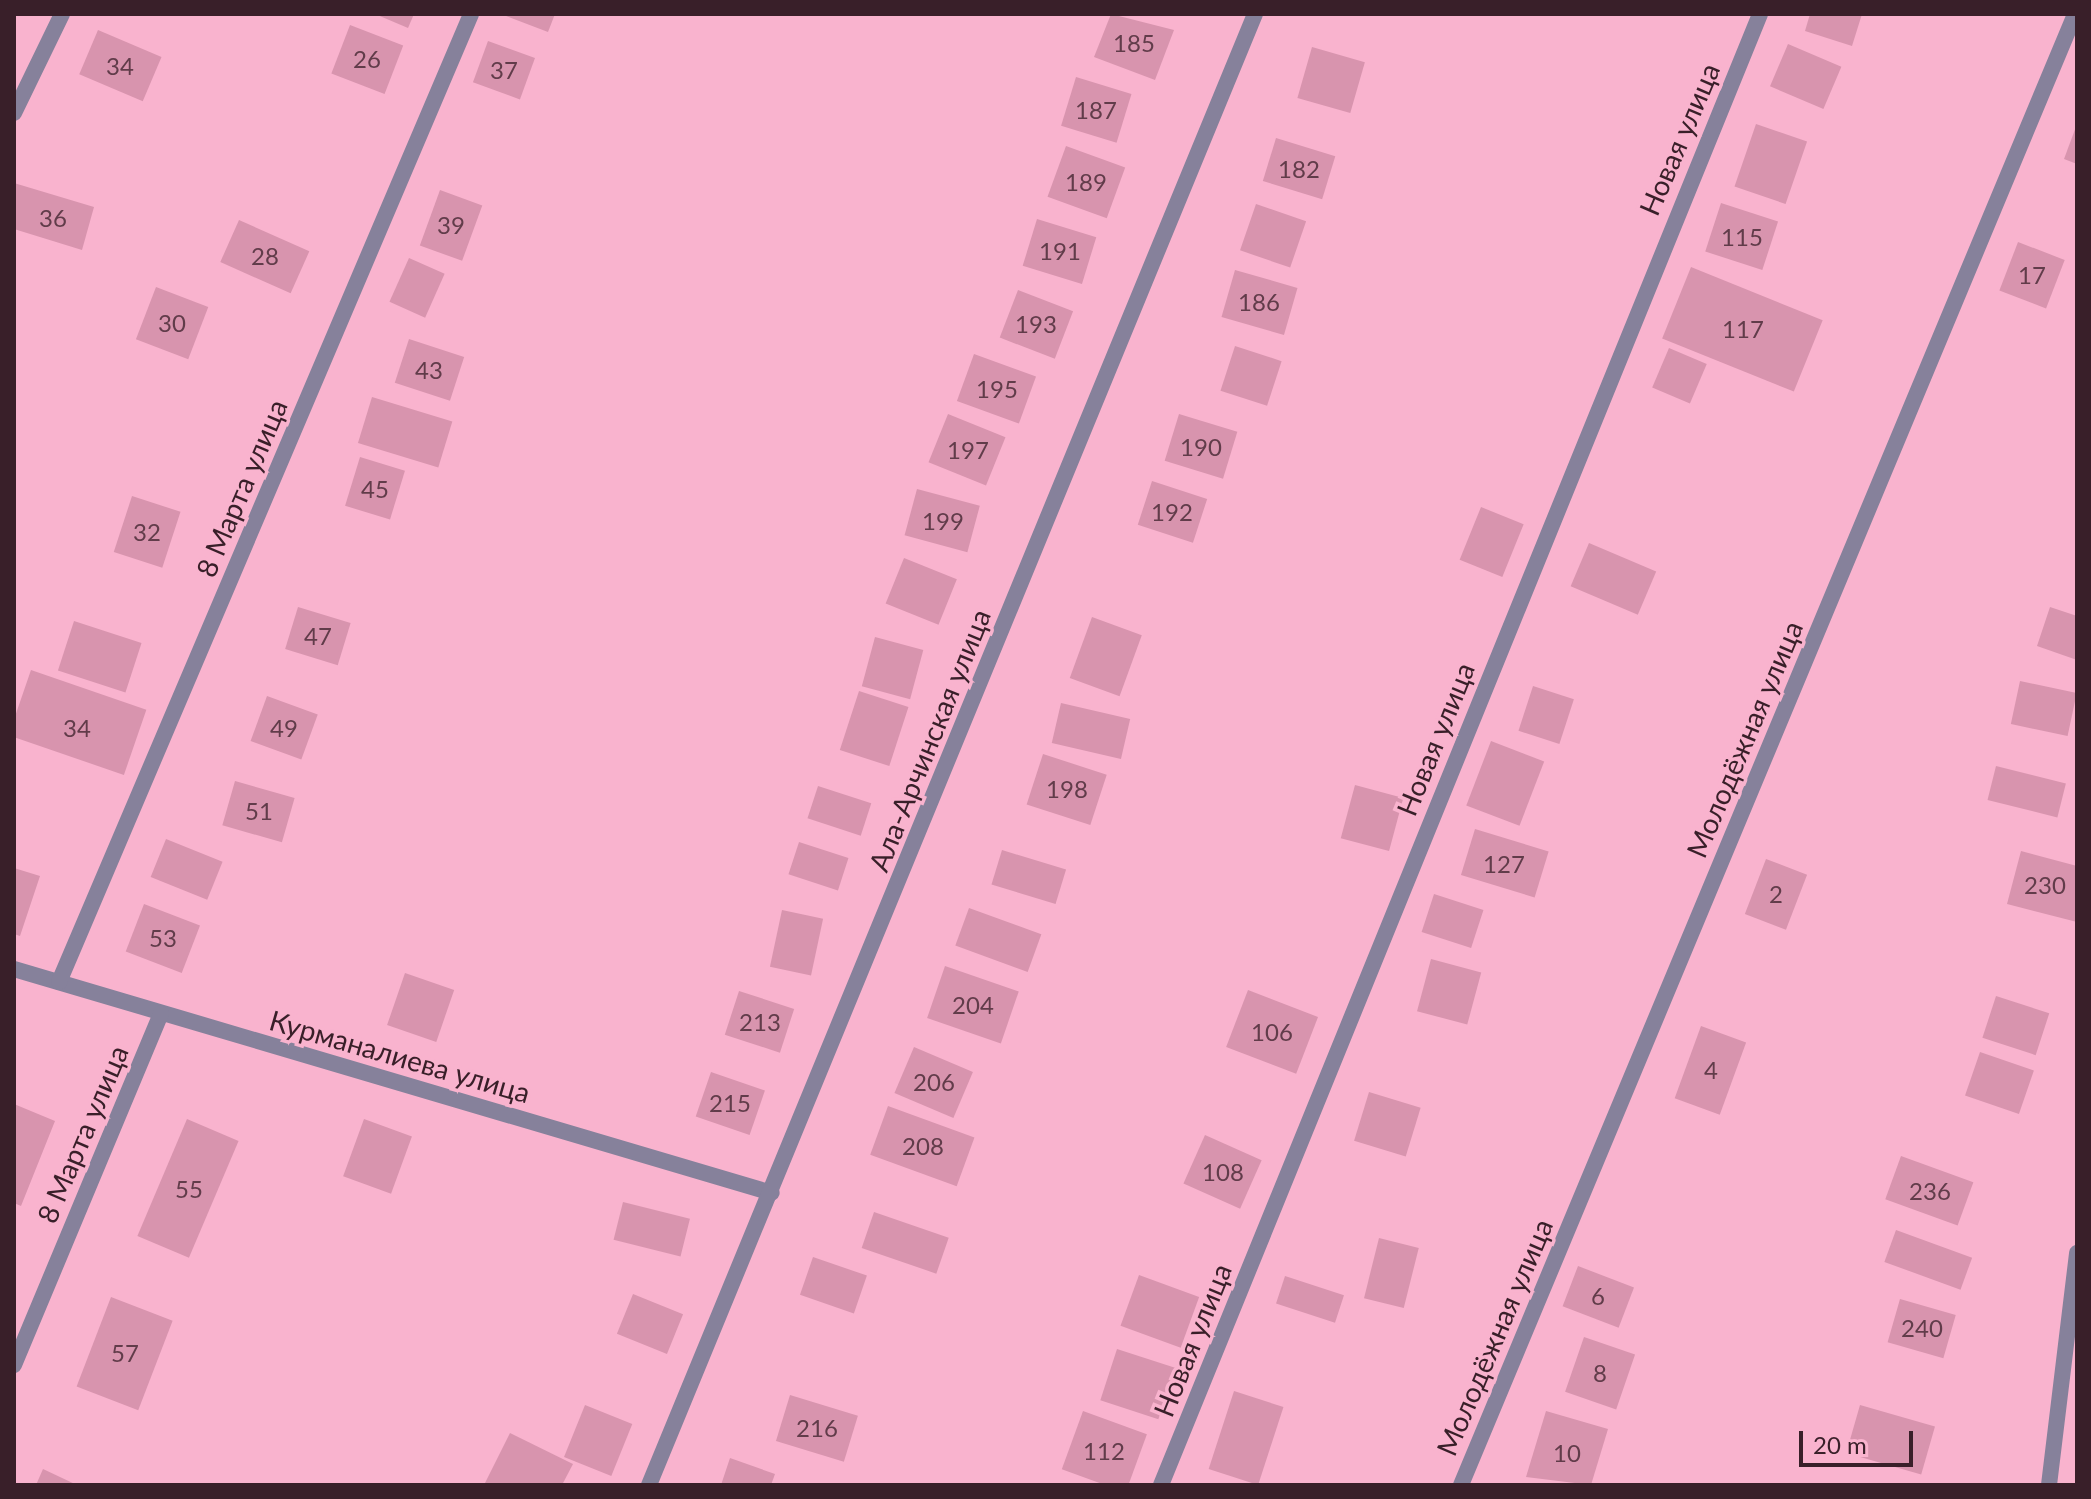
<!DOCTYPE html>
<html>
<head>
<meta charset="utf-8">
<style>
	body { margin:0 }
	#map { position:relative; width:2091px; height:1499px; overflow:hidden; background:#f9b3ce; font-family:Lato,sans-serif }
	div>[style] { position:absolute }
	.building>* { inset:0; background:#d894ae; transform-origin:0 0 }
	.minor>* { height:16px; margin:-8px; padding:0 8px; transform-origin:8px; border-radius:8px; background:#86819b }
	span { translate:-50% -50%; white-space:nowrap; text-align:center; line-height:1.15; -webkit-text-stroke:7px #f9b3ce; paint-order:stroke }
	.number-label { font-size:24px; color:#613c4a }
	.number-label span { -webkit-text-stroke-width:0 }
	.street-label { font-size:28px; color:#391f29 }
	.frame { position:absolute; inset:0; border:16px solid #391f29; pointer-events:none }
	.scale { position:absolute; left:1799px; top:1431px; width:114px; height:36px; box-sizing:border-box; border:4px solid #391f29; border-top:0; padding-left:10px; font-size:24px; line-height:28px; white-space:nowrap; color:#391f29; -webkit-text-stroke:6px #f9b3ce; paint-order:stroke }
</style>
</head>
<body>
<div id="map">
	<div class="building">
		<div style="clip-path:polygon(375px 14px,414px 14px,408px 28px)"></div>
		<div style="clip-path:polygon(501px 14px,555px 14px,548px 32px)"></div>
		<div style="clip-path:polygon(1111px 14px,1174px 30px,1155px 80px,1094px 57px)"></div>
		<div style="clip-path:polygon(1810px 14px,1862px 14px,1852px 46px,1805px 31px)"></div>
		<div style="left:350px;top:25px;width:57px;height:52px;rotate:21deg"></div>
		<div style="left:98px;top:30px;width:69px;height:48px;rotate:23deg"></div>
		<div style="left:488px;top:41px;width:50px;height:44px;rotate:20deg"></div>
		<div style="left:1788px;top:44px;width:58px;height:46px;rotate:23deg"></div>
		<div style="left:1312px;top:47px;width:55px;height:53px;rotate:16deg"></div>
		<div style="left:1076px;top:77px;width:58px;height:51px;rotate:17deg"></div>
		<div style="left:1756px;top:124px;width:54px;height:66px;rotate:19deg"></div>
		<div style="clip-path:polygon(2077px 124px,2077px 164px,2064px 159px)"></div>
		<div style="left:1276px;top:138px;width:62px;height:45px;rotate:17deg"></div>
		<div style="left:1066px;top:146px;width:63px;height:54px;rotate:20deg"></div>
		<div style="clip-path:polygon(14px 183px,94px 207px,82px 250px,14px 229px)"></div>
		<div style="left:440px;top:190px;width:45px;height:59px;rotate:20deg"></div>
		<div style="left:1721px;top:203px;width:60px;height:51px;rotate:18deg"></div>
		<div style="left:1256px;top:204px;width:53px;height:49px;rotate:19deg"></div>
		<div style="left:1037px;top:219px;width:62px;height:49px;rotate:17deg"></div>
		<div style="left:239px;top:220px;width:77px;height:46px;rotate:24deg"></div>
		<div style="left:2018px;top:242px;width:50px;height:52px;rotate:21deg"></div>
		<div style="left:409px;top:258px;width:39px;height:48px;rotate:24deg"></div>
		<div style="left:1691px;top:267px;width:142px;height:77px;rotate:22deg"></div>
		<div style="left:1235px;top:270px;width:65px;height:49px;rotate:16deg"></div>
		<div style="left:156px;top:287px;width:56px;height:56px;rotate:21deg"></div>
		<div style="left:1018px;top:290px;width:59px;height:51px;rotate:21deg"></div>
		<div style="left:409px;top:339px;width:58px;height:46px;rotate:18deg"></div>
		<div style="left:1235px;top:346px;width:49px;height:47px;rotate:18deg"></div>
		<div style="left:1669px;top:348px;width:41px;height:43px;rotate:23deg"></div>
		<div style="left:974px;top:354px;width:66px;height:50px;rotate:20deg"></div>
		<div style="left:372px;top:397px;width:84px;height:48px;rotate:17deg"></div>
		<div style="left:948px;top:414px;width:62px;height:52px;rotate:22deg"></div>
		<div style="left:1179px;top:414px;width:61px;height:49px;rotate:17deg"></div>
		<div style="left:360px;top:457px;width:47px;height:51px;rotate:17deg"></div>
		<div style="left:1152px;top:481px;width:58px;height:46px;rotate:18deg"></div>
		<div style="left:917px;top:489px;width:65px;height:48px;rotate:15deg"></div>
		<div style="left:132px;top:496px;width:51px;height:59px;rotate:18deg"></div>
		<div style="left:1481px;top:507px;width:46px;height:57px;rotate:22deg"></div>
		<div style="left:1589px;top:543px;width:73px;height:47px;rotate:23deg"></div>
		<div style="left:904px;top:558px;width:57px;height:49px;rotate:22deg"></div>
		<div style="left:298px;top:607px;width:55px;height:44px;rotate:17deg"></div>
		<div style="clip-path:polygon(2050px 607px,2077px 616px,2077px 660px,2037px 646px)"></div>
		<div style="left:1092px;top:617px;width:53px;height:65px;rotate:20deg"></div>
		<div style="left:74px;top:621px;width:71px;height:52px;rotate:18deg"></div>
		<div style="left:875px;top:637px;width:50px;height:51px;rotate:15deg"></div>
		<div style="left:31px;top:670px;width:122px;height:69px;rotate:19deg"></div>
		<div style="left:2020px;top:681px;width:58px;height:44px;rotate:12deg"></div>
		<div style="left:1533px;top:686px;width:43px;height:47px;rotate:18deg"></div>
		<div style="left:859px;top:691px;width:52px;height:62px;rotate:18deg"></div>
		<div style="left:267px;top:696px;width:54px;height:48px;rotate:20deg"></div>
		<div style="left:1061px;top:703px;width:71px;height:41px;rotate:13deg"></div>
		<div style="left:1491px;top:741px;width:57px;height:69px;rotate:21deg"></div>
		<div style="left:1043px;top:754px;width:67px;height:53px;rotate:18deg"></div>
		<div style="left:1996px;top:766px;width:72px;height:35px;rotate:14deg"></div>
		<div style="left:235px;top:781px;width:62px;height:46px;rotate:16deg"></div>
		<div style="left:1355px;top:785px;width:50px;height:55px;rotate:15deg"></div>
		<div style="left:818px;top:786px;width:56px;height:34px;rotate:18deg"></div>
		<div style="left:1475px;top:829px;width:77px;height:48px;rotate:17deg"></div>
		<div style="left:166px;top:839px;width:61px;height:41px;rotate:22deg"></div>
		<div style="left:799px;top:842px;width:52px;height:34px;rotate:18deg"></div>
		<div style="left:1002px;top:850px;width:67px;height:36px;rotate:17deg"></div>
		<div style="clip-path:polygon(2021px 851px,2077px 866px,2077px 922px,2007px 904px)"></div>
		<div style="left:1766px;top:859px;width:44px;height:59px;rotate:21deg"></div>
		<div style="clip-path:polygon(14px 868px,40px 876px,20px 936px,14px 934px)"></div>
		<div style="left:1434px;top:894px;width:52px;height:40px;rotate:18deg"></div>
		<div style="left:144px;top:904px;width:60px;height:51px;rotate:21deg"></div>
		<div style="left:969px;top:908px;width:77px;height:40px;rotate:20deg"></div>
		<div style="left:782px;top:910px;width:42px;height:58px;rotate:12deg"></div>
		<div style="left:1431px;top:959px;width:52px;height:54px;rotate:15deg"></div>
		<div style="left:945px;top:966px;width:78px;height:55px;rotate:19deg"></div>
		<div style="left:405px;top:973px;width:52px;height:55px;rotate:19deg"></div>
		<div style="left:1248px;top:990px;width:75px;height:61px;rotate:21deg"></div>
		<div style="left:739px;top:991px;width:58px;height:46px;rotate:18deg"></div>
		<div style="left:1996px;top:996px;width:56px;height:44px;rotate:18deg"></div>
		<div style="left:1701px;top:1026px;width:48px;height:77px;rotate:20deg"></div>
		<div style="left:914px;top:1047px;width:64px;height:50px;rotate:23deg"></div>
		<div style="left:1980px;top:1052px;width:57px;height:46px;rotate:19deg"></div>
		<div style="left:711px;top:1072px;width:57px;height:47px;rotate:19deg"></div>
		<div style="left:1369px;top:1092px;width:54px;height:51px;rotate:17deg"></div>
		<div style="clip-path:polygon(14px 1104px,55px 1121px,21px 1206px,14px 1203px)"></div>
		<div style="left:888px;top:1106px;width:92px;height:52px;rotate:20deg"></div>
		<div style="left:187px;top:1119px;width:56px;height:127px;rotate:23deg"></div>
		<div style="left:364px;top:1119px;width:51px;height:61px;rotate:20deg"></div>
		<div style="left:1205px;top:1135px;width:62px;height:53px;rotate:24deg"></div>
		<div style="left:1901px;top:1156px;width:77px;height:46px;rotate:20deg"></div>
		<div style="left:623px;top:1202px;width:69px;height:39px;rotate:14deg"></div>
		<div style="left:874px;top:1212px;width:79px;height:38px;rotate:19deg"></div>
		<div style="left:1896px;top:1230px;width:81px;height:34px;rotate:20deg"></div>
		<div style="left:1379px;top:1238px;width:41px;height:62px;rotate:14deg"></div>
		<div style="left:813px;top:1257px;width:57px;height:40px;rotate:19deg"></div>
		<div style="left:1578px;top:1266px;width:60px;height:43px;rotate:21deg"></div>
		<div style="left:1139px;top:1275px;width:64px;height:54px;rotate:20deg"></div>
		<div style="left:1285px;top:1276px;width:62px;height:29px;rotate:18deg"></div>
		<div style="left:633px;top:1294px;width:54px;height:43px;rotate:22deg"></div>
		<div style="left:111px;top:1297px;width:66px;height:96px;rotate:21deg"></div>
		<div style="left:1900px;top:1299px;width:58px;height:45px;rotate:16deg"></div>
		<div style="left:1584px;top:1337px;width:54px;height:58px;rotate:19deg"></div>
		<div style="left:1117px;top:1349px;width:61px;height:54px;rotate:18deg"></div>
		<div style="left:1234px;top:1391px;width:52px;height:82px;rotate:18deg"></div>
		<div style="left:790px;top:1395px;width:71px;height:48px;rotate:17deg"></div>
		<div style="left:585px;top:1405px;width:51px;height:56px;rotate:22deg"></div>
		<div style="left:1860px;top:1405px;width:78px;height:50px;rotate:16deg"></div>
		<div style="left:1083px;top:1411px;width:68px;height:62px;rotate:20deg"></div>
		<div style="clip-path:polygon(1546px 1411px,1608px 1429px,1591px 1485px,1526px 1477px)"></div>
		<div style="clip-path:polygon(510px 1433px,573px 1464px,562px 1485px,484px 1485px)"></div>
		<div style="clip-path:polygon(730px 1458px,775px 1474px,771px 1485px,721px 1485px)"></div>
		<div style="clip-path:polygon(43px 1469px,77px 1485px,36px 1485px)"></div>
	</div>
	<div class="minor">
		<div style="left:14px;top:113px;width:110px;rotate:-64.1deg"></div>
		<div style="left:14px;top:969px;width:790px;rotate:16.46deg"></div>
		<div style="left:59px;top:982px;width:1052px;rotate:-66.94deg"></div>
		<div style="left:14px;top:1365px;width:381px;rotate:-67.3deg"></div>
		<div style="left:649px;top:1485px;width:1591px;rotate:-67.61deg"></div>
		<div style="left:1161px;top:1485px;width:1588px;rotate:-67.84deg"></div>
		<div style="left:1461px;top:1485px;width:1594px;rotate:-67.34deg"></div>
		<div style="left:2049px;top:1485px;width:234px;rotate:-83.1deg"></div>
	</div>
	<div class="number-label">
		<span style="left:1134px;top:43px">185</span>
		<span style="left:367px;top:59px">26</span>
		<span style="left:120px;top:66px">34</span>
		<span style="left:504px;top:70px">37</span>
		<span style="left:1096px;top:110px">187</span>
		<span style="left:1299px;top:169px">182</span>
		<span style="left:1086px;top:182px">189</span>
		<span style="left:53px;top:218px">36</span>
		<span style="left:451px;top:225px">39</span>
		<span style="left:1742px;top:237px">115</span>
		<span style="left:1060px;top:251px">191</span>
		<span style="left:265px;top:256px">28</span>
		<span style="left:2032px;top:275px">17</span>
		<span style="left:1259px;top:302px">186</span>
		<span style="left:172px;top:323px">30</span>
		<span style="left:1036px;top:324px">193</span>
		<span style="left:1743px;top:329px">117</span>
		<span style="left:429px;top:370px">43</span>
		<span style="left:997px;top:389px">195</span>
		<span style="left:1201px;top:447px">190</span>
		<span style="left:968px;top:450px">197</span>
		<span style="left:375px;top:489px">45</span>
		<span style="left:1172px;top:512px">192</span>
		<span style="left:943px;top:521px">199</span>
		<span style="left:147px;top:532px">32</span>
		<span style="left:318px;top:636px">47</span>
		<span style="left:77px;top:728px">34</span>
		<span style="left:284px;top:728px">49</span>
		<span style="left:1067px;top:789px">198</span>
		<span style="left:259px;top:811px">51</span>
		<span style="left:1504px;top:864px">127</span>
		<span style="left:2045px;top:885px">230</span>
		<span style="left:1776px;top:894px">2</span>
		<span style="left:163px;top:938px">53</span>
		<span style="left:973px;top:1005px">204</span>
		<span style="left:760px;top:1022px">213</span>
		<span style="left:1272px;top:1032px">106</span>
		<span style="left:1711px;top:1070px">4</span>
		<span style="left:934px;top:1082px">206</span>
		<span style="left:730px;top:1103px">215</span>
		<span style="left:923px;top:1146px">208</span>
		<span style="left:1223px;top:1172px">108</span>
		<span style="left:189px;top:1189px">55</span>
		<span style="left:1930px;top:1191px">236</span>
		<span style="left:1598px;top:1296px">6</span>
		<span style="left:1922px;top:1328px">240</span>
		<span style="left:125px;top:1353px">57</span>
		<span style="left:1600px;top:1373px">8</span>
		<span style="left:817px;top:1428px">216</span>
		<span style="left:1104px;top:1451px">112</span>
		<span style="left:1567px;top:1453px">10</span>
	</div>
	<div class="street-label">
		<span style="left:1679px;top:139px;rotate:-67deg">Новая улица</span>
		<span style="left:241px;top:488px;rotate:-67deg">8 Марта улица</span>
		<span style="left:1435px;top:739px;rotate:-68deg">Новая улица</span>
		<span style="left:1744px;top:739px;rotate:-67deg">Молодёжная улица</span>
		<span style="left:929px;top:740px;rotate:-68deg">Ала-Арчинская улица</span>
		<span style="left:400px;top:1056px;rotate:16deg">Курманалиева улица</span>
		<span style="left:82px;top:1134px;rotate:-67deg">8 Марта улица</span>
		<span style="left:1494px;top:1337px;rotate:-67deg">Молодёжная улица</span>
		<span style="left:1192px;top:1340px;rotate:-68deg">Новая улица</span>
	</div>
	<div class="frame"></div>
	<div class="scale">20 m</div>
</div>
</body>
</html>
